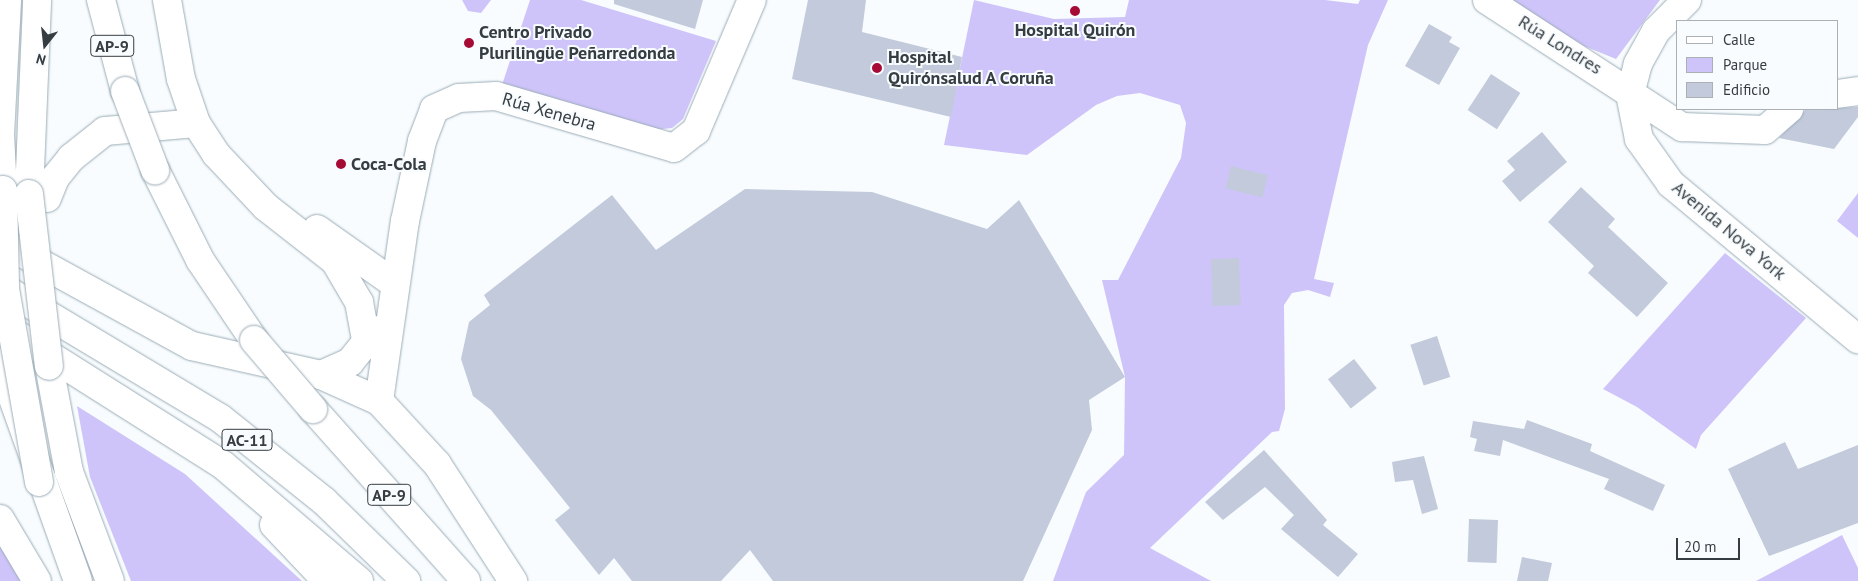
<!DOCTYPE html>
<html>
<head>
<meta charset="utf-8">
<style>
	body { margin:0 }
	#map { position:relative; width:1858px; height:581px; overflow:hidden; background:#f8fcfe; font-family:"PT Sans",sans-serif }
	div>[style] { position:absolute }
	.green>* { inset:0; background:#cec4fa }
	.building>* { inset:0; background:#c2cadb; transform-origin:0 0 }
	.roads { filter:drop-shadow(0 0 1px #9bacb7) drop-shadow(0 0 1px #9bacb7) }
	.minor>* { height:28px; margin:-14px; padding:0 14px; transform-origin:14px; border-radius:14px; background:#fff }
	.major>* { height:28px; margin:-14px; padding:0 14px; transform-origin:14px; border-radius:14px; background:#fff }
	.highway>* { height:28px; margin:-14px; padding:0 14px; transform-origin:14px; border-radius:14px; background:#fff }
	.bridges { filter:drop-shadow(0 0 1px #9bacb7) drop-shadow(0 0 1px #9bacb7) }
	.highway-bridge>* { height:28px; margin:-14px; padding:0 14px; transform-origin:14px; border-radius:14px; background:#fff }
	.dots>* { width:14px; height:14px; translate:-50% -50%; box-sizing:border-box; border:2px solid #f8fcfe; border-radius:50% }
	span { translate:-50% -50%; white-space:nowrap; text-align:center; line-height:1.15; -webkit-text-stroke:4px #f8fcfe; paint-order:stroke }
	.shield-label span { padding:1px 4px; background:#f8fcfe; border:1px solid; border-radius:4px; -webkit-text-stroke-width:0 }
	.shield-label { font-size:16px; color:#363d42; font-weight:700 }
	.poi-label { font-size:18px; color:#363d42; font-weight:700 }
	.left { translate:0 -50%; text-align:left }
	.street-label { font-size:18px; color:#363d42 }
	.legend { position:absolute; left:1676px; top:20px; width:162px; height:90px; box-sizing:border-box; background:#f8fcfe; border:1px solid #aab0b3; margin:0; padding:6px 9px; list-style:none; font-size:15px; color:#363d42 }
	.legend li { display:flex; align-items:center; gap:10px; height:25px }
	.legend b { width:25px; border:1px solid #aab0b3 }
	.north { position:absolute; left:20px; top:20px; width:50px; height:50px; -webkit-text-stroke:4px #f8fcfe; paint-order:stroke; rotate:196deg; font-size:14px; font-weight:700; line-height:20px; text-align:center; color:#363d42 }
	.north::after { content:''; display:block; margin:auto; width:18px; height:22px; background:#363d42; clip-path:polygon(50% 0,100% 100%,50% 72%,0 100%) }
	.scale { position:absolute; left:1676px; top:538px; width:64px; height:22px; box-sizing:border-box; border:2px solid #363d42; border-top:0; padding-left:6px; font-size:15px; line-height:18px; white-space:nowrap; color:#363d42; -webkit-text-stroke:4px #f8fcfe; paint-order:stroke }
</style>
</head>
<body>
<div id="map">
	<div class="green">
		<div style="clip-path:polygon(462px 0,491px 0,481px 13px,468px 11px)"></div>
		<div style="clip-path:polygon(530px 0,581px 0,716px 41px,683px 119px,672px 128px,653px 130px,501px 88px)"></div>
		<div style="clip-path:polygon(974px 0,1054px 19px,1125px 17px,1129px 0,1325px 0,1358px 4px,1360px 0,1388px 0,1368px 45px,1314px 279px,1334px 283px,1330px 297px,1308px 290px,1292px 293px,1284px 305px,1285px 409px,1279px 431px,1272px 432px,1150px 548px,1211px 581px,1053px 581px,1086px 492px,1124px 455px,1125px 377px,1102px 280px,1118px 280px,1181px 158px,1186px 123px,1180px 105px,1140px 93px,1117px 96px,1096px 105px,1027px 155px,944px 145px)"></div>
		<div style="clip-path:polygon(1506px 0,1660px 0,1616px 59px,1584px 46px)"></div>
		<div style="clip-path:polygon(1858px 193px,1858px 238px,1837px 221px)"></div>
		<div style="clip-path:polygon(1725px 253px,1806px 318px,1701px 435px,1696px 449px,1637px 407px,1603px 389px)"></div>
		<div style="clip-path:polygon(77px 406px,185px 474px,302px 581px,131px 581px,90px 477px)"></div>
		<div style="clip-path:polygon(1842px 535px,1858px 568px,1858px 581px,1756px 581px)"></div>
		<div style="clip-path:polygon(0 539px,25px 581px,0 581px)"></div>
	</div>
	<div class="building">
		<div style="clip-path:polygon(614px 0,703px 0,695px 29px,614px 4px)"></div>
		<div style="clip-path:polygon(808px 0,866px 0,862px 32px,962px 57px,951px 117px,792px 79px)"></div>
		<div style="clip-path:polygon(1429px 24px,1452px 37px,1449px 42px,1460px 48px,1439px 85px,1405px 66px)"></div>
		<div style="left:1491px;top:74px;width:35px;height:43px;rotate:33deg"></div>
		<div style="clip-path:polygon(1858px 107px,1858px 117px,1834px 149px,1779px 138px,1806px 109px)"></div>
		<div style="clip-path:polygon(1542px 132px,1567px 162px,1520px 202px,1502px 181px,1515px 170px,1507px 161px)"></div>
		<div style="left:1231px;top:166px;width:38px;height:23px;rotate:14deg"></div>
		<div style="clip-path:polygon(1581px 187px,1615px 219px,1608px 227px,1668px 283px,1637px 317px,1588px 273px,1594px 266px,1548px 222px)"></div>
		<div style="clip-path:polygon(745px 189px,872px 192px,987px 229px,1019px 200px,1125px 377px,1089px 400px,1092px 430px,1023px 581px,773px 581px,750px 550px,721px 581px,632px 581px,614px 558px,599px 575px,555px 520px,570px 508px,491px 410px,473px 396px,461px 359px,469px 322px,490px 305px,484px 295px,612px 195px,656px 250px)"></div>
		<div style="left:1239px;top:258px;width:47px;height:28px;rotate:88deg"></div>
		<div style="left:1437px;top:336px;width:43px;height:28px;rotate:72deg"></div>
		<div style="left:1354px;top:359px;width:37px;height:33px;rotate:52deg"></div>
		<div style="clip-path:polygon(1527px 420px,1592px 444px,1590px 451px,1665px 485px,1653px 511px,1604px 489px,1609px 479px,1503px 440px,1500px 456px,1474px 451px,1477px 439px,1470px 437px,1473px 421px,1524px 429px)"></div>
		<div style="clip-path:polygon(1785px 442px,1798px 469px,1858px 445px,1858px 523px,1769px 556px,1728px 469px)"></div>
		<div style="clip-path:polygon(1264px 450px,1327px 520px,1323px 525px,1358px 554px,1338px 577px,1281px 529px,1294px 515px,1265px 487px,1223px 520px,1205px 502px)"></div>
		<div style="clip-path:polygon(1424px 456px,1438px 509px,1422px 514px,1413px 480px,1395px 482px,1392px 462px)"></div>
		<div style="left:1469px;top:519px;width:29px;height:43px;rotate:2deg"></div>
		<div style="clip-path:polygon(1522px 557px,1552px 563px,1548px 581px,1517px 581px)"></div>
	</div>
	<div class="roads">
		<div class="minor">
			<div style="left:167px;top:0;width:80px;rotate:80deg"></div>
			<div style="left:181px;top:79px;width:46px;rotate:71.2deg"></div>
			<div style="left:196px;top:123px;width:37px;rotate:57deg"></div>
			<div style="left:216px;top:154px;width:73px;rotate:46.7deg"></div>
			<div style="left:266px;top:207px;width:88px;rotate:38deg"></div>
			<div style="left:335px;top:261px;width:48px;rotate:59.7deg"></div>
			<div style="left:359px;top:302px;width:44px;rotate:79.5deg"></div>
			<div style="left:1487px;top:0;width:233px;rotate:33.1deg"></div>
			<div style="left:1682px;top:127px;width:83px;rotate:2.1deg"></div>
			<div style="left:1765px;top:130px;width:32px;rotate:-41deg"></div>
			<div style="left:1837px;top:94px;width:21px;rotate:-8deg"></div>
			<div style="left:317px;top:229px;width:95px;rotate:35.2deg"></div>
			<div style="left:321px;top:375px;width:32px;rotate:-24deg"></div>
			<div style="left:350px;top:362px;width:41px;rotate:-50.9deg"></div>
			<div style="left:379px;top:401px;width:182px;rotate:-81.8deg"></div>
			<div style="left:405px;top:221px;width:82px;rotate:-78deg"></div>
			<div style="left:422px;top:141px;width:34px;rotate:-69deg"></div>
			<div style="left:434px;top:109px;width:27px;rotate:-24deg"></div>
			<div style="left:459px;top:98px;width:37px;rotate:-3deg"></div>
			<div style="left:496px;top:96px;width:185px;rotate:16.3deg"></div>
			<div style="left:674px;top:148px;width:28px;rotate:-38deg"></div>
			<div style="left:696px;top:131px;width:142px;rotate:-66.9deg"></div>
			<div style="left:0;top:519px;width:72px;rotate:59.2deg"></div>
		</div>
		<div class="major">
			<div style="left:1687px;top:0;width:44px;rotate:135deg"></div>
			<div style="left:1656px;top:31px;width:38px;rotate:119deg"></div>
			<div style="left:1638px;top:64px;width:31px;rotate:105deg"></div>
			<div style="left:1630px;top:94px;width:46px;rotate:78.7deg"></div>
			<div style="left:1639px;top:139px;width:55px;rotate:54.6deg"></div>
			<div style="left:1671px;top:184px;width:243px;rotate:39.7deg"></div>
			<div style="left:0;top:241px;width:219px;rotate:28.7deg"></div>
			<div style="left:192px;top:346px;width:132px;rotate:12.7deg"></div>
			<div style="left:321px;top:375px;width:64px;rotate:24.1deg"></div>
			<div style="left:379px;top:401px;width:86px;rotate:47.4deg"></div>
			<div style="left:437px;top:464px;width:140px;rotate:57deg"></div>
		</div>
		<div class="highway">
			<div style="left:101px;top:0;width:94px;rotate:75.2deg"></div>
			<div style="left:155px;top:170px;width:101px;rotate:63.4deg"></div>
			<div style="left:200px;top:260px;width:97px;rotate:56deg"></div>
			<div style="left:3px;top:190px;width:55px;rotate:-93.1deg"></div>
			<div style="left:0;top:135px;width:135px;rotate:-87deg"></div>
			<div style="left:29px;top:194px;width:194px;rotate:-87.6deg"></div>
			<div style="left:47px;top:198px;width:22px;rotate:-68deg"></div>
			<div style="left:55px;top:178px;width:26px;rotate:-51deg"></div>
			<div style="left:71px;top:158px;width:43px;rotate:-38.5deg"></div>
			<div style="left:105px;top:131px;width:91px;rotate:-5deg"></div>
			<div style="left:0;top:286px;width:257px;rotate:31deg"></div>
			<div style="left:220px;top:418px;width:133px;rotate:38.6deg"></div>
			<div style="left:324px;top:501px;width:115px;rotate:44.3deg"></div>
			<div style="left:0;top:324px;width:264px;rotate:32.3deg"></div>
			<div style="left:223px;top:465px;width:179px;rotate:40.5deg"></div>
			<div style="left:0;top:362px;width:232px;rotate:70.4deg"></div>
			<div style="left:49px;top:366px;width:108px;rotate:79.3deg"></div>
			<div style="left:69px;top:472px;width:116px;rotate:69.4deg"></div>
			<div style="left:313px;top:409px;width:230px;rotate:48.3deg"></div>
			<div style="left:274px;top:525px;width:77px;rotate:46.6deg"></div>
		</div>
	</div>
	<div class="bridges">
		<div class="highway-bridge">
			<div style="left:125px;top:91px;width:85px;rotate:69.2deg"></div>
			<div style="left:3px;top:190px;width:99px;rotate:88.8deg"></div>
			<div style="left:5px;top:289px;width:196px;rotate:80deg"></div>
			<div style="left:29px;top:194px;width:173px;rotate:83.4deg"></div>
			<div style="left:254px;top:340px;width:91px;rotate:49.5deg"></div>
		</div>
	</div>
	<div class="dots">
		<div style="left:1075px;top:11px;background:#a60b35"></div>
		<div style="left:469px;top:43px;background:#a60b35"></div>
		<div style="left:877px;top:68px;background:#a60b35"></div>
		<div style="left:341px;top:164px;background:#a60b35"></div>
	</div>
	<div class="shield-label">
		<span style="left:112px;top:46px">AP-9</span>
		<span style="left:247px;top:440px">AC-11</span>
		<span style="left:389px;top:495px">AP-9</span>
	</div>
	<div class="poi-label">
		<span style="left:1075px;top:30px">Hospital Quirón</span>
		<span class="left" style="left:479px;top:43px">Centro Privado<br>Plurilingüe Peñarredonda</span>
		<span class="left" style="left:888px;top:68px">Hospital<br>Quirónsalud A Coruña</span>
		<span class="left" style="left:351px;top:164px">Coca-Cola</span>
	</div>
	<div class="street-label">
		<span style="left:1560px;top:45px;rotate:32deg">Rúa Londres</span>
		<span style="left:549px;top:112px;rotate:16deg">Rúa Xenebra</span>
		<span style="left:1729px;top:231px;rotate:40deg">Avenida Nova York</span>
	</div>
	<ul class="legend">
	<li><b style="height:6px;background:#fff"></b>Calle</li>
	<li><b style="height:14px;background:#cec4fa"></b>Parque</li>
	<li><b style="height:14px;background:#c2cadb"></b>Edificio</li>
	</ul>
	<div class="north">N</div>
	<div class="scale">20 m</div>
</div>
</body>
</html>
